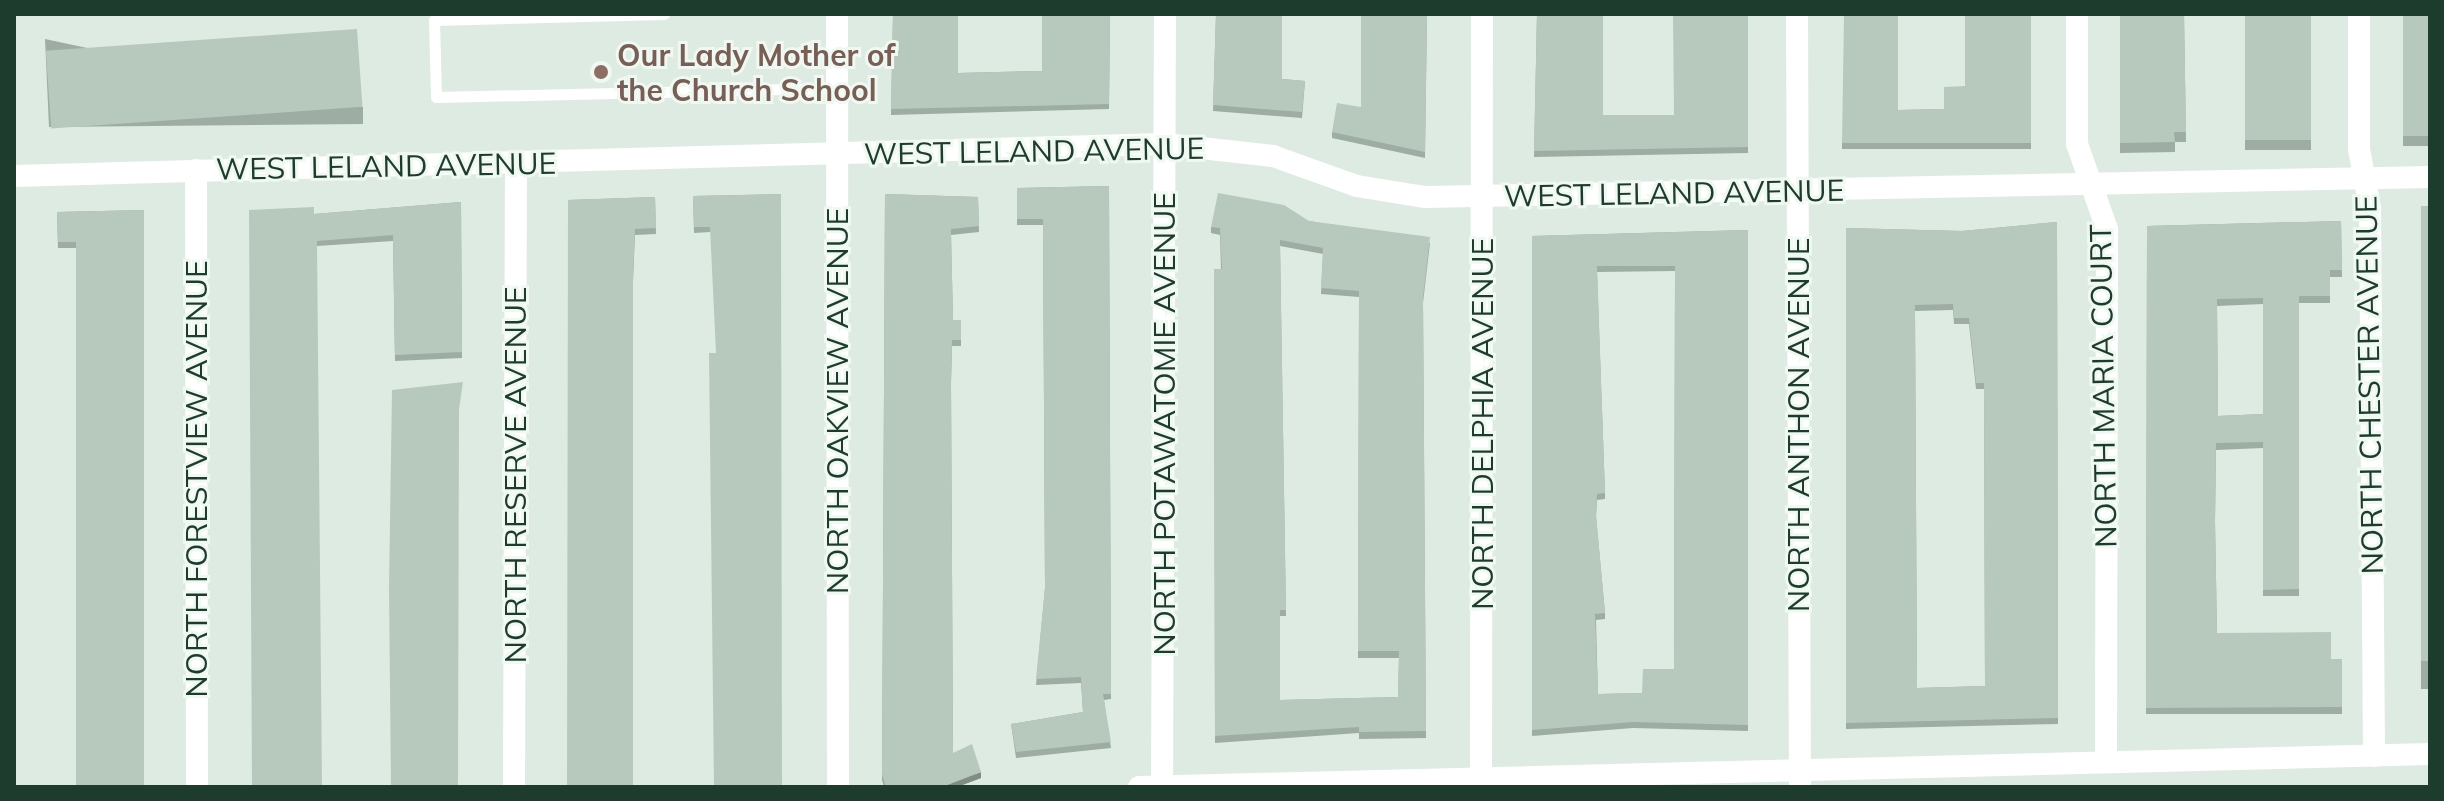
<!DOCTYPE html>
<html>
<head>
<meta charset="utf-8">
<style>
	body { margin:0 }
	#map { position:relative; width:2444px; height:801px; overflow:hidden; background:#deebe2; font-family:Mulish,sans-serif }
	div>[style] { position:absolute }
	.service>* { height:11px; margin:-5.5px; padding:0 5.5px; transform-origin:5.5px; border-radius:5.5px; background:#fff }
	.minor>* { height:22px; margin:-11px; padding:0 11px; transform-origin:11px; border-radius:11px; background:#fff }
	.wall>* { inset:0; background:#9dada3; transform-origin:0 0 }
	.shaded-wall>* { inset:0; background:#808d84 }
	.building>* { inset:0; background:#b7c9bd; transform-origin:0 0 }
	.dots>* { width:22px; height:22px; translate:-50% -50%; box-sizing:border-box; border:4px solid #eff8f1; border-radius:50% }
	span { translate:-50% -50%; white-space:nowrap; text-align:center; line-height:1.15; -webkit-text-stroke:6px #eff8f1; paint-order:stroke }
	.education-label { font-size:30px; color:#785e54; font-weight:700 }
	.left { translate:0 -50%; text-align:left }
	.street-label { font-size:30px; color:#1e3c2d }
	.frame { position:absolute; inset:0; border:16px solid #1e3c2d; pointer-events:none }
</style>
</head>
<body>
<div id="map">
	<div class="service">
		<div style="left:664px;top:14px;width:230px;rotate:178.5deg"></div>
		<div style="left:434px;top:20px;width:77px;rotate:88.5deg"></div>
		<div style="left:436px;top:97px;width:401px;rotate:-1.3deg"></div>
	</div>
	<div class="minor">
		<div style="left:837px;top:14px;width:773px;rotate:89.93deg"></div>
		<div style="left:1797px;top:14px;width:773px;rotate:89.78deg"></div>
		<div style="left:2077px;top:14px;width:130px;rotate:90deg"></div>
		<div style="left:2077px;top:144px;width:90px;rotate:70.6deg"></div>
		<div style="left:2107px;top:229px;width:532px;rotate:90.11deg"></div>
		<div style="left:2359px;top:14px;width:135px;rotate:90deg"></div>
		<div style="left:2359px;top:149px;width:60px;rotate:79.4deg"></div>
		<div style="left:2370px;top:208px;width:548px;rotate:89.58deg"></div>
		<div style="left:196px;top:170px;width:617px;rotate:89.91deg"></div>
		<div style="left:14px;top:176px;width:1151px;rotate:-1.59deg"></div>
		<div style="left:1165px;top:144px;width:109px;rotate:6.3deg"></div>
		<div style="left:1273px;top:156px;width:89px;rotate:19.7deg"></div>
		<div style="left:1357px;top:186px;width:69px;rotate:9.2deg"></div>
		<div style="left:1425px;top:197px;width:1005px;rotate:-1.14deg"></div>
		<div style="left:514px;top:787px;width:623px;rotate:-89.82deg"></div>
		<div style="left:1139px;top:787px;width:1291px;rotate:-1.46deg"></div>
		<div style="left:1162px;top:787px;width:773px;rotate:-89.78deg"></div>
		<div style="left:1481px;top:787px;width:773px;rotate:-89.93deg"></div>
	</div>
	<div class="wall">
		<div style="clip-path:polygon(893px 14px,958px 73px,1042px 71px,1110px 14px,1109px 109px,891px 115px)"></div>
		<div style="clip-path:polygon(1216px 14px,1282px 79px,1305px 81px,1302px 118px,1213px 111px)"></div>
		<div style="clip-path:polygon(1427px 14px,1425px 158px,1332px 138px,1332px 132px,1361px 107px)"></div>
		<div style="clip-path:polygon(1537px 14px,1603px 115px,1674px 115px,1748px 14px,1748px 153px,1534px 157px)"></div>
		<div style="clip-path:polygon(2031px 14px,2031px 149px,1842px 149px,1842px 143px,1898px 110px,1944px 109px)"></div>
		<div style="clip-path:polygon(2120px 14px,2184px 14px,2186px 142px,2175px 142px,2175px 152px,2120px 153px)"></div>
		<div style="left:2245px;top:14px;width:66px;height:136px"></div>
		<div style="left:2403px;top:14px;width:27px;height:132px"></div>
		<div style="clip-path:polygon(45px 39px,363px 107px,363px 124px,49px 127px)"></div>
		<div style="clip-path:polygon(1109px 186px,1111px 699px,1104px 700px,1111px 748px,1016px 758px,1011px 724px,1083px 712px,1081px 683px,1036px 685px,1045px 588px,1043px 225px,1017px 225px,1017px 188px)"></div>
		<div style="clip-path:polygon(781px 194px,710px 232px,694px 233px,693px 196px)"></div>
		<div style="clip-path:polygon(885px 194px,978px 197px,979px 232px,951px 235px,953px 320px,961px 320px,961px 346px,952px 346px,951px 385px,953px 753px,981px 778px,957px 787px,884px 787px,882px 780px)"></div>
		<div style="clip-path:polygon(655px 197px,656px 234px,635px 235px,633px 282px,568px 200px)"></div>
		<div style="clip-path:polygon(461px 202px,462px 358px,395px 361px,393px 241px,317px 246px,314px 214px)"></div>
		<div style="left:2421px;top:206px;width:9px;height:483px"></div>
		<div style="clip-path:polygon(144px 210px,76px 248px,58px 248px,57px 212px)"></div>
		<div style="clip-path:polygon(evenodd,1309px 221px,1430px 243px,1423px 303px,1426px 738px,1359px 739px,1359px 733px,1215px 743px,1214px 269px,1221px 269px,1220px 235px,1211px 233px,1211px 227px,1309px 221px,1280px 246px,1323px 254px,1321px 294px,1359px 297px,1358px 658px,1399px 658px,1398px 697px,1280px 700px,1280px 616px,1286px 616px,1280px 246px)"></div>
		<div style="clip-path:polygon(evenodd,2341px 221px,2342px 277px,2330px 277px,2330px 303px,2299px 303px,2299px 596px,2263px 596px,2263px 448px,2216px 450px,2215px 522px,2217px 633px,2331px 659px,2342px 659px,2342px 714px,2146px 714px,2147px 226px,2341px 221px,2263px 304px,2263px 414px,2218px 416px,2217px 306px,2263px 304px)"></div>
		<div style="clip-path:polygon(evenodd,2057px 222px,2058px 724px,1846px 729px,1846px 228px,1962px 231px,2057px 222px,1953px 310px,1954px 324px,1969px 324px,1976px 389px,1984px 389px,1985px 686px,1917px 688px,1915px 311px,1953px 310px)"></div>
		<div style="clip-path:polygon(evenodd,1748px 230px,1748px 731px,1633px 728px,1532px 736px,1532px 236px,1748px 230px,1675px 271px,1674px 669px,1642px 693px,1598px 694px,1596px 620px,1605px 619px,1605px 613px,1596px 517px,1597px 500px,1605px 499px,1605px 493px,1597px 272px,1675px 271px)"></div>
	</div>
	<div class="shaded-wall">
		<div style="clip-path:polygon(981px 772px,981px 778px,957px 787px,942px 787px)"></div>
	</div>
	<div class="building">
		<div style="clip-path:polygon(893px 14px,958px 14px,958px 73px,1042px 71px,1042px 14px,1110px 14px,1109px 104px,891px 109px)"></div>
		<div style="clip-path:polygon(1216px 14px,1282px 14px,1282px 79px,1305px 81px,1302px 112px,1213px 105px)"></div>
		<div style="clip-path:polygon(1361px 14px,1427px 14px,1425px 152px,1332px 132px,1337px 103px,1361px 107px)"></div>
		<div style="clip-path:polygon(1537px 14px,1603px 14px,1603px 115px,1674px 115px,1673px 14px,1748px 14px,1748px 147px,1534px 151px)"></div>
		<div style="clip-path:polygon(1844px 14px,1898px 14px,1898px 110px,1944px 109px,1944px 87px,1965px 86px,1965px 14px,2031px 14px,2031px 143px,1842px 143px)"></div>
		<div style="clip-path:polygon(2120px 14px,2184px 14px,2186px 132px,2174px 132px,2175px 142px,2120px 143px)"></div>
		<div style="left:2245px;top:14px;width:66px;height:126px"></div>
		<div style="left:2403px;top:14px;width:27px;height:122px"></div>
		<div style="left:357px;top:29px;width:78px;height:312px;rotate:86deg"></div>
		<div style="clip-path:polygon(1109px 186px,1111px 694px,1103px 694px,1111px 742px,1016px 752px,1011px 724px,1083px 712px,1081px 677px,1036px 679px,1045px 588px,1043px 219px,1017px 219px,1017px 188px)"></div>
		<div style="clip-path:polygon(evenodd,1218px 193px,1284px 205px,1309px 221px,1430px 237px,1423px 297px,1426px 731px,1359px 732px,1359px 727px,1215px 736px,1214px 269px,1222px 269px,1220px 228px,1211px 227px,1218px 193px,1280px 240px,1323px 248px,1321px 288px,1359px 291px,1358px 651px,1399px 651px,1398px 697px,1280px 700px,1280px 610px,1286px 610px,1280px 240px)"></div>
		<div style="clip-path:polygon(781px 194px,782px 787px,714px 787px,709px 353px,716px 353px,710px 227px,694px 227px,693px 196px)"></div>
		<div style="clip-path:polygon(885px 194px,978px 197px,979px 226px,951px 229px,953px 320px,961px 320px,961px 340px,952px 340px,951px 380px,953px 753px,972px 744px,981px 772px,942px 787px,886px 787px,882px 774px)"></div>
		<div style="clip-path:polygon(655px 197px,656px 228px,635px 229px,633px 276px,633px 787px,567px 787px,568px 200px)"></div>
		<div style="clip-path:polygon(461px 202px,462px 352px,395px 355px,393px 235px,317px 241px,322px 787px,252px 787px,249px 210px,314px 207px,314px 214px)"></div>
		<div style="left:2421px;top:206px;width:9px;height:455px"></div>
		<div style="clip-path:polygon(144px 210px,144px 787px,76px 787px,76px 242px,58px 242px,57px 212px)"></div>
		<div style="clip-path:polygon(evenodd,2341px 221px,2342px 270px,2330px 270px,2330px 296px,2299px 296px,2299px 589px,2263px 590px,2263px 442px,2216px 443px,2215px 521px,2217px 633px,2331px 632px,2331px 659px,2342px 659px,2342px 707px,2146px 708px,2147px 226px,2341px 221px,2263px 298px,2263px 414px,2218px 416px,2217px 299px,2263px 298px)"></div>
		<div style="clip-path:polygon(evenodd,2057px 222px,2058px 718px,1846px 723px,1846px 228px,1962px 231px,2057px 222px,1953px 304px,1954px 318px,1969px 318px,1976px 383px,1984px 383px,1985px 686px,1917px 688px,1915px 305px,1953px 304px)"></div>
		<div style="clip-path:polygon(evenodd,1748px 230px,1748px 725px,1633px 722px,1532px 730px,1532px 236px,1748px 230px,1597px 266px,1675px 266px,1674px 669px,1643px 669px,1642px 693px,1598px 694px,1595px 614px,1605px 613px,1596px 514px,1597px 494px,1605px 493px,1597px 266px)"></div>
		<div style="clip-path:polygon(463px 382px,459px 409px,458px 787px,391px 787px,389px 588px,392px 390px)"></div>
	</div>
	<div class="dots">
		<div style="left:601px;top:72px;background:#8d6e63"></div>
	</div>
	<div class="education-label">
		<span class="left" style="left:617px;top:72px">Our Lady Mother of<br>the Church School</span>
	</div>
	<div class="street-label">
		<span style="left:1034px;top:151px;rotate:-1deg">WEST LELAND AVENUE</span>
		<span style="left:386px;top:166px;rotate:-1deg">WEST LELAND AVENUE</span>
		<span style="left:1674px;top:193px;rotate:-1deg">WEST LELAND AVENUE</span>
		<span style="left:2369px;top:385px;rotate:-91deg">NORTH CHESTER AVENUE</span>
		<span style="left:2103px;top:386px;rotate:-91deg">NORTH MARIA COURT</span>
		<span style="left:837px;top:401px;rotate:-90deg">NORTH OAKVIEW AVENUE</span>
		<span style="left:1164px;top:424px;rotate:-90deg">NORTH POTAWATOMIE AVENUE</span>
		<span style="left:1482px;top:424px;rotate:-90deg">NORTH DELPHIA AVENUE</span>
		<span style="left:1798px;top:425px;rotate:-90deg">NORTH ANTHON AVENUE</span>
		<span style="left:515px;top:475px;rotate:-90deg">NORTH RESERVE AVENUE</span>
		<span style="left:196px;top:479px;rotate:-90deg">NORTH FORESTVIEW AVENUE</span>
	</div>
	<div class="frame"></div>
</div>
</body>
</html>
